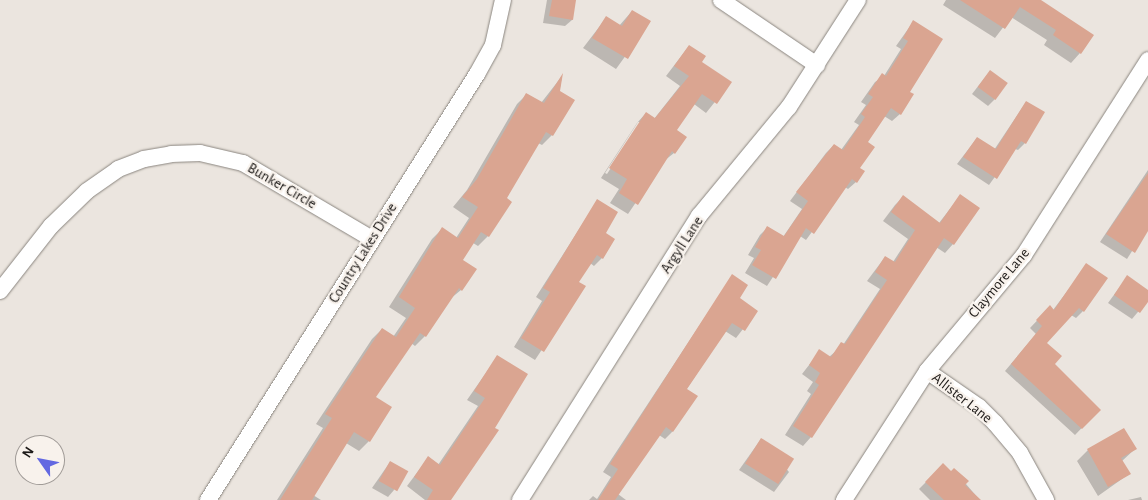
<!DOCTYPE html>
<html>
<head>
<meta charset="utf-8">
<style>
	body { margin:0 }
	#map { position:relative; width:1148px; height:500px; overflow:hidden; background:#ebe5df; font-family:"Alegreya Sans",sans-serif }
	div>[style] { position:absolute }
	.shadow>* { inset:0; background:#0003 }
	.building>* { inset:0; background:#daa591; transform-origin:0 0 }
	.roads { filter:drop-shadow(0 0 1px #8a857f) drop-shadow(0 0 1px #8a857f) }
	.street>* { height:16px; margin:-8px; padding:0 8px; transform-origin:8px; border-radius:8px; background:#fff }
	span { translate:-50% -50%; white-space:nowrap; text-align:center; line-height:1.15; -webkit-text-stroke:4.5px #f8f2ec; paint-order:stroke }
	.street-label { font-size:15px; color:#1c1917 }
	.north { position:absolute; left:15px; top:435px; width:50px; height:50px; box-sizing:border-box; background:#f8f2ec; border:1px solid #a09b97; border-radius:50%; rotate:303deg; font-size:14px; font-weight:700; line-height:20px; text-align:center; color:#1c1917 }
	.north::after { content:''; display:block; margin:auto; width:18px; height:22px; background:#6368e1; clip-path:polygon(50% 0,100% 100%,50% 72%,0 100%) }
</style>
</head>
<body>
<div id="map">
	<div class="shadow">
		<div style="clip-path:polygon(547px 0,575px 0,572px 20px,565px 26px,543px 23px)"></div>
		<div style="clip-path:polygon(946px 0,1040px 0,1080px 53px,1071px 63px,1044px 45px,1047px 40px,1011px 17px,995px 38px,943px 5px)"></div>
		<div style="clip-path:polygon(632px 11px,650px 22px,616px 69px,583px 48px,606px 18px,619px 26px)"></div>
		<div style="clip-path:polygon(913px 22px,909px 92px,900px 114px,892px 121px,884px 116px,866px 142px,856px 182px,848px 189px,845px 187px,806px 240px,800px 236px,767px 286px,745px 273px,754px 258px,748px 255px,760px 235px,768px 227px,783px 237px,802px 209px,790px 201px,826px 153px,834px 145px,841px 150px,859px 125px,854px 122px,866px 105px,861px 102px,875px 82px,884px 76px,901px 49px,896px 46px)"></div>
		<div style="clip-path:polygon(evenodd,689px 46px,700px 62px,730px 83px,706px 113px,694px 104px,675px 131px,674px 153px,664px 161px,628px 214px,610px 203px,619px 189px,601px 178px,637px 123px,646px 113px,654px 119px,680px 86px,666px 76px,689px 46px,638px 122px,641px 122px,607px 174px,605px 173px,638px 122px)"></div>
		<div style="clip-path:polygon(990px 71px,995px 99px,988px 106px,972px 94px)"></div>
		<div style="clip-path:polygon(562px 76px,552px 135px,542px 145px,538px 143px,505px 199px,488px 236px,478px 246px,473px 243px,462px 260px,461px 290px,450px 299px,425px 336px,415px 346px,411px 343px,375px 397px,369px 441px,359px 451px,346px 443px,313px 495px,321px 500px,277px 500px,323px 428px,316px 424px,372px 339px,382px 329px,393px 337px,406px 318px,389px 307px,432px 239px,442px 229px,456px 238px,469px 218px,453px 207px,467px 190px,517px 104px,527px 94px,541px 103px)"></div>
		<div style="clip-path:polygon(1026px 102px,1043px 113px,1025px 143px,1018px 150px,1015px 149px,989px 185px,957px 164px,977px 138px,994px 150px)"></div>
		<div style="clip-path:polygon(1148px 170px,1148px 226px,1127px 259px,1100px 242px)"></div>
		<div style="clip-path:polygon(960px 196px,953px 244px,945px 253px,936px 247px,811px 437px,803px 446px,785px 435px,811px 394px,807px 391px,813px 382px,802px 374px,820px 351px,829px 357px,843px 345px,880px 289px,867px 281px,885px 257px,893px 262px,908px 239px,883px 221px,895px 205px,903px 197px,939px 223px)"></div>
		<div style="clip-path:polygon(597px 201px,604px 233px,602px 258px,594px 266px,590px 263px,577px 282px,584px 286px,535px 360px,514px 347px,542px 301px,536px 297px)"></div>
		<div style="clip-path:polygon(1087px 265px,1083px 311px,1076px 318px,1071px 315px,1045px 343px,1053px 365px,1099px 410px,1075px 435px,1005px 371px,1036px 334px,1030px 328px,1050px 307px,1053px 310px)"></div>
		<div style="clip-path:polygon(732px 276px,738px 299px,757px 311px,736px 338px,725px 331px,686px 390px,696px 397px,672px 432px,665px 439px,659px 435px,618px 494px,626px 500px,589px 500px,593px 496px,597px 499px,611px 477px,603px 472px)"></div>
		<div style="clip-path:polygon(1127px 277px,1148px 291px,1148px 300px,1132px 319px,1108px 303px)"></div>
		<div style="clip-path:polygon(497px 357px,526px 374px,450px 500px,425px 500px,407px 486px,428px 458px,438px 465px,478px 406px,467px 400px)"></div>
		<div style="clip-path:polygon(1124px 429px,1135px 449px,1122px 461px,1129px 474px,1098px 496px,1077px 461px,1088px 450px)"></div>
		<div style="clip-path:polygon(761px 439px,789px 472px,774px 492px,739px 470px)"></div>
		<div style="clip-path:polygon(390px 462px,394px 490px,388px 497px,372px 488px)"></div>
		<div style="clip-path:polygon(943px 465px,951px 472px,954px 470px,978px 498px,976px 500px,930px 500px,919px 489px)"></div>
		<div style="clip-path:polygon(1141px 497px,1142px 500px,1128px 500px)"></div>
	</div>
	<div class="building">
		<div style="clip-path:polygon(552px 0,576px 0,573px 20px,549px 16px)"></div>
		<div style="clip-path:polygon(960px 0,1041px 0,1094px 35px,1081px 54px,1053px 35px,1056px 30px,1020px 7px,1005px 29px)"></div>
		<div style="clip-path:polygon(632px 10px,651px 21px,628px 59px,592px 38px,606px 16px,622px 26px)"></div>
		<div style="clip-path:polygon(913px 20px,943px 39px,910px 92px,914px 94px,901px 115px,891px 108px,868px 142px,875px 147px,860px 168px,865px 171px,857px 183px,852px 179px,814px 234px,806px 228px,776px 279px,752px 265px,761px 250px,755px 247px,767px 226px,784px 236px,808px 201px,796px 192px,834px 144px,843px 150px,865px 117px,861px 114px,873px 97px,868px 94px,882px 73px,886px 76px,908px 41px,903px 38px)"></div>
		<div style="clip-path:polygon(689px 45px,706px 56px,702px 62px,732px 82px,717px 104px,702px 94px,677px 130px,687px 137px,675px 154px,672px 151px,638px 205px,619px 193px,627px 179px,609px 168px,646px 112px,655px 118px,689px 76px,674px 66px)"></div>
		<div style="left:990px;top:70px;width:22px;height:21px;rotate:36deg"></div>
		<div style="clip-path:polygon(563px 73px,560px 91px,575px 100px,553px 136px,546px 132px,507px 198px,512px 202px,489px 237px,481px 232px,463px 260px,477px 269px,462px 291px,459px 288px,426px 337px,420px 333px,376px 397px,392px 407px,370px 442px,354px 432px,312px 500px,280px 500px,332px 418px,325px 414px,382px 328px,396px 337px,415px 308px,399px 297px,442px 227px,458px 238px,478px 207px,462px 197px,477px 179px,526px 93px,544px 103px)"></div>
		<div style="clip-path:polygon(1026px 101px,1045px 112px,1026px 144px,1021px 141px,997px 179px,963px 157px,977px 137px,996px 149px)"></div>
		<div style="clip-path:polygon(1148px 173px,1148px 231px,1135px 253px,1106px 234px)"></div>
		<div style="clip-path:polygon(960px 194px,980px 208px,954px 245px,944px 238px,812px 438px,793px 426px,819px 385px,815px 382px,820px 373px,809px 365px,819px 349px,831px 357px,841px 342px,845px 344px,887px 280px,875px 272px,885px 256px,895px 262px,915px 230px,891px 212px,903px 195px,940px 223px)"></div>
		<div style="clip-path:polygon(597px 199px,618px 212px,606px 233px,615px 239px,603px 259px,597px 255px,579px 282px,586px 286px,544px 352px,521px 338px,550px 292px,543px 288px)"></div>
		<div style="clip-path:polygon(1086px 263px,1108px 278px,1084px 312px,1079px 308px,1047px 343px,1062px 356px,1055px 364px,1101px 410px,1082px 429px,1011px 364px,1042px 326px,1036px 320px,1050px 305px,1054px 310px)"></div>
		<div style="clip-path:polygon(732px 274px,748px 285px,740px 298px,758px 311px,745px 331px,732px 323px,687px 389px,698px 396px,673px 432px,666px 427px,615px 500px,598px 500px,618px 469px,610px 464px)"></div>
		<div style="clip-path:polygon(1127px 275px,1148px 290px,1148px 302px,1140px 313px,1114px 295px)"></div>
		<div style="clip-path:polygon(497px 355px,528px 374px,495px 428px,499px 430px,451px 500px,427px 500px,433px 490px,414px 477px,428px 456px,440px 465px,485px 398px,474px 391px)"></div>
		<div style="clip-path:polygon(1124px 428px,1137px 449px,1121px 458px,1131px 474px,1108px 487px,1087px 449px)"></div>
		<div style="left:761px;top:438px;width:39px;height:30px;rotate:32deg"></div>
		<div style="left:390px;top:461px;width:21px;height:23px;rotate:29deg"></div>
		<div style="clip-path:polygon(943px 463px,951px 471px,954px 468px,969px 481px,965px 485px,981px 500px,944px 500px,925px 482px)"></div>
	</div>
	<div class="roads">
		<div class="street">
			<div style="left:721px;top:0;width:116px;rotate:34.1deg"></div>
			<div style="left:0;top:291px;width:83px;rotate:-51.9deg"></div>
			<div style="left:51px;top:226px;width:50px;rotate:-44.2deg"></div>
			<div style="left:87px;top:191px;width:38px;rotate:-35deg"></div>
			<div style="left:118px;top:169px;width:28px;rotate:-21deg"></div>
			<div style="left:144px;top:159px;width:27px;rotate:-10deg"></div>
			<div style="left:171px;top:154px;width:29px;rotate:-2deg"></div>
			<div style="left:200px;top:153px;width:44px;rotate:13.1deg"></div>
			<div style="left:243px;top:163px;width:150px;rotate:30.5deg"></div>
			<div style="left:927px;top:371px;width:63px;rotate:34.7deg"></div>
			<div style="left:979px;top:407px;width:23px;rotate:45deg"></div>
			<div style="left:995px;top:423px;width:39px;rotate:50deg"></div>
			<div style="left:1020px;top:453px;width:54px;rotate:61deg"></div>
			<div style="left:208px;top:500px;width:504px;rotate:-57.73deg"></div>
			<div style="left:477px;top:74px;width:33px;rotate:-61deg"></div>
			<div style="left:493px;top:45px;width:46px;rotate:-77.5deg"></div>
			<div style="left:520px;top:500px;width:336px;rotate:-57.8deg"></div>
			<div style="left:699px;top:216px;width:141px;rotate:-50.5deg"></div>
			<div style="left:789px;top:107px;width:127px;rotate:-57.2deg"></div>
			<div style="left:844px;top:500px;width:153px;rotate:-57.2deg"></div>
			<div style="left:927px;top:371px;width:151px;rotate:-50.1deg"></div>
			<div style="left:1024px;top:255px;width:231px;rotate:-57.5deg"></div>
		</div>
	</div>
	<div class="street-label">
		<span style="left:282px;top:186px;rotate:30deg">Bunker Circle</span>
		<span style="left:682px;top:245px;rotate:-57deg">Argyll Lane</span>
		<span style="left:363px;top:253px;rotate:-58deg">Country Lakes Drive</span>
		<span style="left:999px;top:283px;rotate:-50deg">Claymore Lane</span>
		<span style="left:962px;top:398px;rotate:38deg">Allister Lane</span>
	</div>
	<div class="north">N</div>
</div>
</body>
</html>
